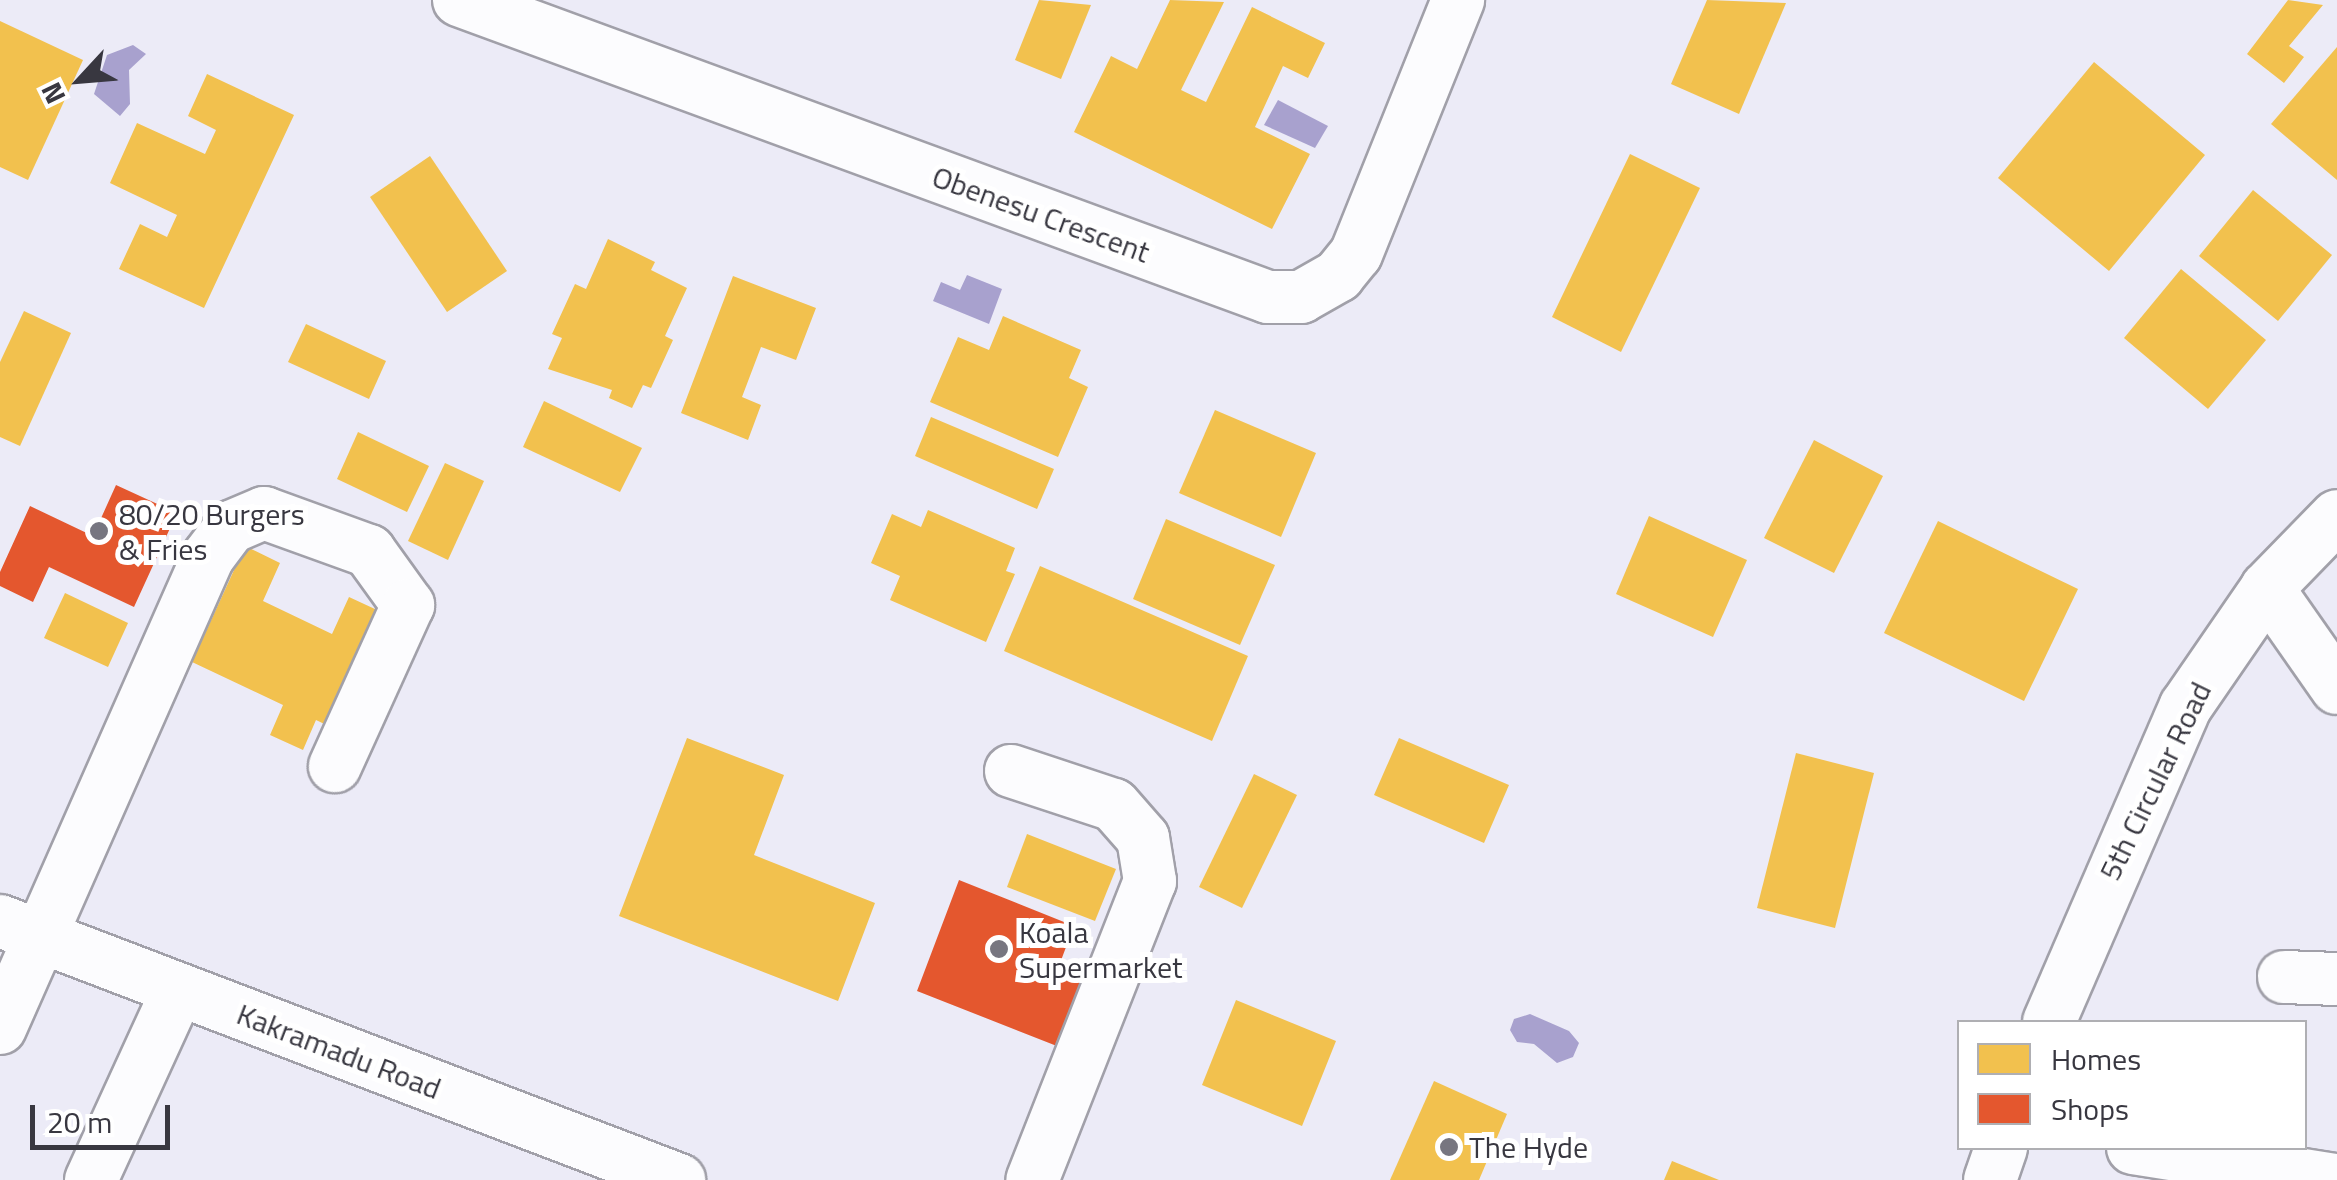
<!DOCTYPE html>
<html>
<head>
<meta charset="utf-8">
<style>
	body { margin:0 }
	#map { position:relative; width:2337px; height:1180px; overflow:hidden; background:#ecebf7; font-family:"Titillium Web",sans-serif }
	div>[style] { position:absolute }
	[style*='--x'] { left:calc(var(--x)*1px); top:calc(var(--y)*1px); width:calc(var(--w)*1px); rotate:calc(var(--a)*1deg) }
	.water>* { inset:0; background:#a8a1ce }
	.homes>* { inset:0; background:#f2c14e }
	.shops>* { inset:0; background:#e4572e }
	.roads { filter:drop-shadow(2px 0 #a1a0a9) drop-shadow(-2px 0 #a1a0a9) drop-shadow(0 2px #a1a0a9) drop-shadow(0 -2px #a1a0a9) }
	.minor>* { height:52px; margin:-26px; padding:0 26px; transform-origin:26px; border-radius:26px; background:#fcfcfe }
	.dots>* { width:28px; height:28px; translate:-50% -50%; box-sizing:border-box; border:5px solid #fff; border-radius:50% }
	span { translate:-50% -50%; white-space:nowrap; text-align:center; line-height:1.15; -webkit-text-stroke:10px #fff; paint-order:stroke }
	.street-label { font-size:30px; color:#383740 }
	.poi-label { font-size:30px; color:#383740 }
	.left { translate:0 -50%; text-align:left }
	.legend { position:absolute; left:1957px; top:1020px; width:350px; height:130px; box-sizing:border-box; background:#fff; border:2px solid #afafb3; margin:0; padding:12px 18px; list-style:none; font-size:30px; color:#383740 }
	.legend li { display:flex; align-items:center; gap:20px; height:50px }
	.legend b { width:50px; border:2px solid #afafb3 }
	.north { position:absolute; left:30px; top:30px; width:100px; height:100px; -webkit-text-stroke:8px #fff; paint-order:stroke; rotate:244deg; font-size:28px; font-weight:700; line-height:40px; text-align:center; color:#383740 }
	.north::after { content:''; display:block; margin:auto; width:35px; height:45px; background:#383740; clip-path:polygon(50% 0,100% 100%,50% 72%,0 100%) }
	.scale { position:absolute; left:30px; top:1105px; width:140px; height:45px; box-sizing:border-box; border:5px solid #383740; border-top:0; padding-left:12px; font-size:30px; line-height:35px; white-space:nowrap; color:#383740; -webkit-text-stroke:8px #fff; paint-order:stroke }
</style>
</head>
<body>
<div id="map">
	<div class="water">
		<i style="clip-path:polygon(133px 45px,146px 54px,129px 70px,130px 104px,120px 116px,94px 94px,107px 55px)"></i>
		<i style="clip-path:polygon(1278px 100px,1328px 126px,1315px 148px,1264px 125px)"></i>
		<i style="clip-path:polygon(967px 275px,1002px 289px,989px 324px,933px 301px,941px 282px,960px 290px)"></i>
		<i style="clip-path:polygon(1530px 1014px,1569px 1031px,1579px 1043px,1573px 1057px,1557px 1063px,1534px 1044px,1517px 1042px,1510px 1030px,1514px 1019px)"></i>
	</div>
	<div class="homes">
		<i style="clip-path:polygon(1039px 0,1091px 5px,1061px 79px,1015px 60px)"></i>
		<i style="clip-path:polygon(1170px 0,1224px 2px,1181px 90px,1206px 102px,1252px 7px,1325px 43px,1308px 78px,1283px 66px,1255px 127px,1310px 154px,1272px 229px,1074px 132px,1111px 56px,1137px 69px)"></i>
		<i style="clip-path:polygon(1707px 0,1786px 3px,1739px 114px,1671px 84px)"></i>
		<i style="clip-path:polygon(2288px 0,2323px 5px,2289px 46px,2304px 57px,2284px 83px,2247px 54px)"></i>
		<i style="clip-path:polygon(0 21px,83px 60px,28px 180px,0 167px)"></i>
		<i style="clip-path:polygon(2337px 47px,2337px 180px,2271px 124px)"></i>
		<i style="clip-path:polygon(2094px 62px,2205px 155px,2109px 271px,1998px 178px)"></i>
		<i style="clip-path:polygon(207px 74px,294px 115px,204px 308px,119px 269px,140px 224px,167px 237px,177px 215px,110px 183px,137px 123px,205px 154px,216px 130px,188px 116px)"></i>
		<i style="clip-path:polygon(1630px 154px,1700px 188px,1621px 352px,1552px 317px)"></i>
		<i style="clip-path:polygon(430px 156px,507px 271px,447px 312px,370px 197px)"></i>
		<i style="clip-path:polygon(2253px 190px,2332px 255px,2278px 321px,2199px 256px)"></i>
		<i style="clip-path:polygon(608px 239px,655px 262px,651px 270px,687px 288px,665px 336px,673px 340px,651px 388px,643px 385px,632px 408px,609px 398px,612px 390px,548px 369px,562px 338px,552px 334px,575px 284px,586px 289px)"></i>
		<i style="clip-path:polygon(2181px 269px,2266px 340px,2208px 409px,2124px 338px)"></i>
		<i style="clip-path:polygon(733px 276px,816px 308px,796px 360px,761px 347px,742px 397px,761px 405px,748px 440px,681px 413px)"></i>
		<i style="clip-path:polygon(24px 311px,71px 333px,20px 446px,0 437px,0 362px)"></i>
		<i style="clip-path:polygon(1003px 316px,1081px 350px,1069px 378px,1088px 387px,1058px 457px,930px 402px,958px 337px,989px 350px)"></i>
		<i style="clip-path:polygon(306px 324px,386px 361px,369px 399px,288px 362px)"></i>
		<i style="clip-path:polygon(544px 401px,642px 448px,620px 492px,523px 447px)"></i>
		<i style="clip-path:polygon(1215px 410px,1316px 453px,1281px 537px,1179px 493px)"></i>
		<i style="clip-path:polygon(931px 417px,1054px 469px,1037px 509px,915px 456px)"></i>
		<i style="clip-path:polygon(358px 432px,429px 466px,407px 512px,337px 479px)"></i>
		<i style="clip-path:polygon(1814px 440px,1883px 476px,1834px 573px,1764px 538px)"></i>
		<i style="clip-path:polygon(445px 463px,484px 481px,448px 560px,408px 541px)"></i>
		<i style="clip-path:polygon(928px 510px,1015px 548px,1006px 571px,1015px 574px,986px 642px,890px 600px,900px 576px,871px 563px,892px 514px,921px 527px)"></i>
		<i style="clip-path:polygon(1649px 516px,1747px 560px,1713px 637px,1616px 594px)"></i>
		<i style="clip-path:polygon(1166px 519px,1275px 565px,1240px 645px,1133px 599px)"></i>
		<i style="clip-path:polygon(1938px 521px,2078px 589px,2024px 701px,1884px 633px)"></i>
		<i style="clip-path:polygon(245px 546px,280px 563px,263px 601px,332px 634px,349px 597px,390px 616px,337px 730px,316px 720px,303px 750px,270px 735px,283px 705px,192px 662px)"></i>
		<i style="clip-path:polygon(1040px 566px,1248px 656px,1212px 741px,1004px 651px)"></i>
		<i style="clip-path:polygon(65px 593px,128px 623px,108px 667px,44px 638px)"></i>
		<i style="clip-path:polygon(687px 738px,784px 775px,754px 855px,875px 903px,838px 1001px,619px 916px)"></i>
		<i style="clip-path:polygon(1399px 738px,1509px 785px,1484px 843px,1374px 795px)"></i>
		<i style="clip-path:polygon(1796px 753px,1874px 773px,1835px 928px,1757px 908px)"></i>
		<i style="clip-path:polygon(1254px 774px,1297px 795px,1242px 908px,1199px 887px)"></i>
		<i style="clip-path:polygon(1027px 834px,1116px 869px,1095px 921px,1007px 887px)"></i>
		<i style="clip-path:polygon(1236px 1000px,1336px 1041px,1302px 1126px,1202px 1085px)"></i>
		<i style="clip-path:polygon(1434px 1081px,1507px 1114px,1479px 1180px,1390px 1180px)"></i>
		<i style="clip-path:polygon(1672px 1161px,1719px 1180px,1664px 1180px)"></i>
	</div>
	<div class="shops">
		<i style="clip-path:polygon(116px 485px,177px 513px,134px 607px,49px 567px,33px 602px,0 586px,0 572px,30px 506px,93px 536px)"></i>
		<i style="clip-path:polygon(959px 880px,1074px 926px,1057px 971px,1091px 985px,1067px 1050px,917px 991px)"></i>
	</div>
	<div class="roads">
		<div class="minor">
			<i style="--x:459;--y:0;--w:862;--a:20.16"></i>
			<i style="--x:1268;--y:297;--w:33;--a:0"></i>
			<i style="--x:1301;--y:297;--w:43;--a:-29.6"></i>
			<i style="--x:1338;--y:276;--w:28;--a:-51"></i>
			<i style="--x:1356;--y:254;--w:274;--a:-68.1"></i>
			<i style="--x:2267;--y:588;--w:122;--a:55"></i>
			<i style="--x:1011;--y:771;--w:108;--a:18.3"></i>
			<i style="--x:1114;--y:805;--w:44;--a:48.7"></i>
			<i style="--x:1143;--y:838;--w:44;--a:80.8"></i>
			<i style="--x:1150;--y:881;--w:321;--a:111.5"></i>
			<i style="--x:0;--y:921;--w:727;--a:20.88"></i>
			<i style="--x:2284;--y:977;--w:53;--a:2.2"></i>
			<i style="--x:2049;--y:1022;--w:344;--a:-66.6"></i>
			<i style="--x:2186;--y:706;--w:143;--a:-55.5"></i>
			<i style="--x:2267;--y:588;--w:100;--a:-45.8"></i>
			<i style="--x:0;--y:1028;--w:515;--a:-66.17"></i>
			<i style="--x:208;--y:557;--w:38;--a:-53"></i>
			<i style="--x:231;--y:527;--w:36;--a:-23"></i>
			<i style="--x:264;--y:513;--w:112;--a:19.9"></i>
			<i style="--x:369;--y:551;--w:67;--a:54.2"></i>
			<i style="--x:408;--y:605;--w:177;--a:114.4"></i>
			<i style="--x:2133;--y:1148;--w:204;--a:9"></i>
			<i style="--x:91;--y:1180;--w:209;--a:-65.4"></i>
			<i style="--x:1990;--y:1180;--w:34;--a:-71"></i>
		</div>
	</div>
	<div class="dots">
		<i style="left:99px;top:531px;background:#777680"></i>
		<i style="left:999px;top:949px;background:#777680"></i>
		<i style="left:1449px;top:1147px;background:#777680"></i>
	</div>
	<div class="street-label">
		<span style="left:1041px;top:214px;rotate:20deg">Obenesu Crescent</span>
		<span style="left:2155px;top:781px;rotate:-64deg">5th Circular Road</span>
		<span style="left:339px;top:1051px;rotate:21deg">Kakramadu Road</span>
	</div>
	<div class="poi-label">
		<span class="left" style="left:119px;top:531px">80/20 Burgers<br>&amp; Fries</span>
		<span class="left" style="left:1019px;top:949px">Koala<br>Supermarket</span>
		<span class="left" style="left:1469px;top:1147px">The Hyde</span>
	</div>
	<ul class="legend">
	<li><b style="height:28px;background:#f2c14e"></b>Homes</li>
	<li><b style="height:28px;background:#e4572e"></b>Shops</li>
	</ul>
	<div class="north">N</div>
	<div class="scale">20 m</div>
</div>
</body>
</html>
